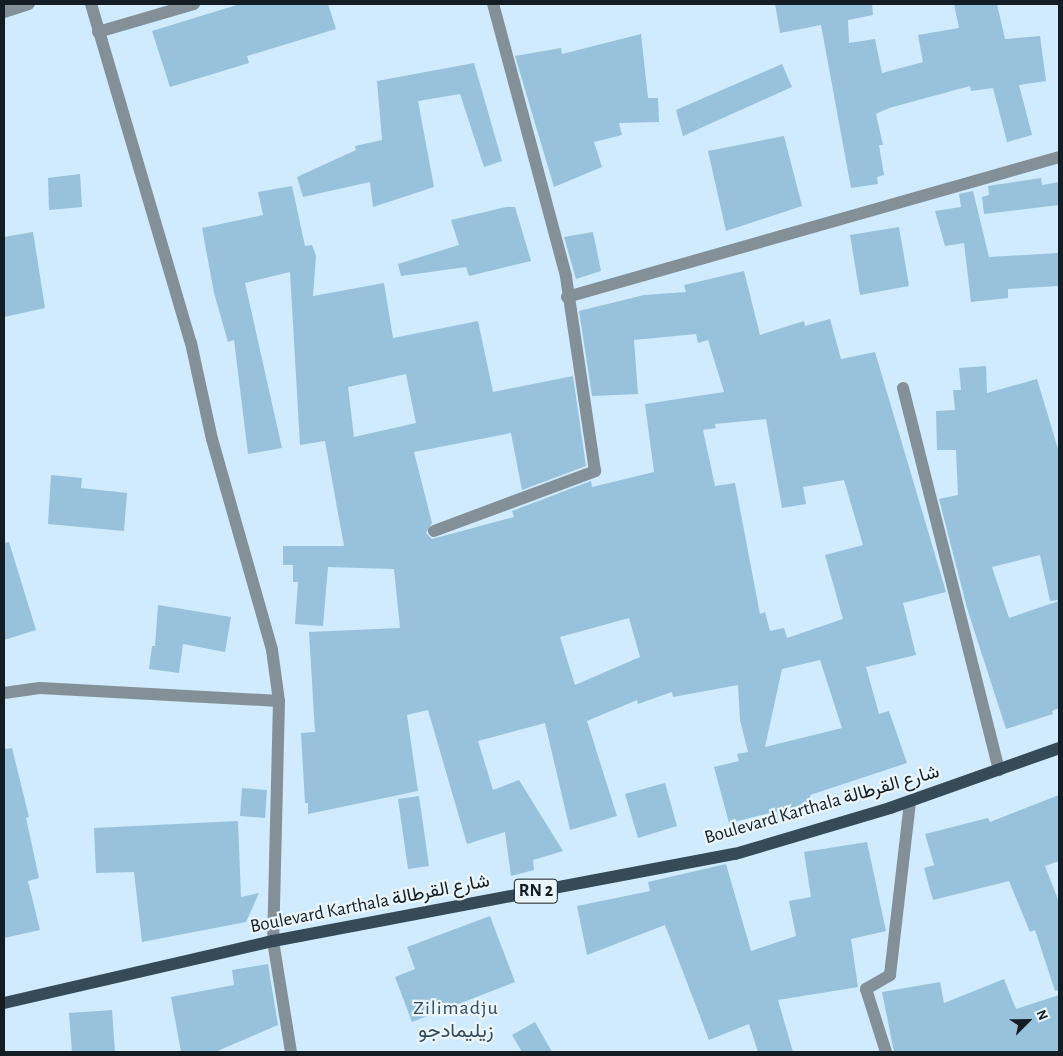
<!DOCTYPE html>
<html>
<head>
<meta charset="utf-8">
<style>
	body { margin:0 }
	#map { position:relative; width:1063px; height:1056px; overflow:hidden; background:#cfebfd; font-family:"Alegreya Sans",Vazirmatn,sans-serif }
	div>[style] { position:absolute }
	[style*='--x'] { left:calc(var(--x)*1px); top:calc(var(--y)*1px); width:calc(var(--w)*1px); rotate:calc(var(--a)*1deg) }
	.building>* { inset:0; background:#98c2dc }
	.minor>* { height:12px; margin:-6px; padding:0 6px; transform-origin:6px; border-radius:6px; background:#849097 }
	.major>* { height:12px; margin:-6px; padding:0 6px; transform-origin:6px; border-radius:6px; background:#364a57 }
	span { translate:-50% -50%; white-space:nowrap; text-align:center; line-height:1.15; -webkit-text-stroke:4.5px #eaf5fc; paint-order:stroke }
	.shield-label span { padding:1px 4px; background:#eaf5fc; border:1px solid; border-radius:4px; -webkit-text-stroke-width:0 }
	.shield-label { font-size:18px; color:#131d23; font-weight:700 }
	.street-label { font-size:19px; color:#131d23 }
	.neighbourhood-label { font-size:20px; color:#334b59; letter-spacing:1px }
	.frame { position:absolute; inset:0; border:5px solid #131d23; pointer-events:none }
	.north { position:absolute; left:1003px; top:996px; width:50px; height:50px; -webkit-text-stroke:4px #eaf5fc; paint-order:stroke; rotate:67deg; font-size:14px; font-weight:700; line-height:20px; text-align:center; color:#131d23 }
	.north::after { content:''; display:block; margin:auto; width:18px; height:22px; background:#131d23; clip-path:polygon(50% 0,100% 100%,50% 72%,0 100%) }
</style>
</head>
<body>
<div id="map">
	<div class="building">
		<i style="clip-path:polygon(240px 4px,328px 4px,336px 29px,247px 56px,249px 63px,170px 87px,152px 31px)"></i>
		<i style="clip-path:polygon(775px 4px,872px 4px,873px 15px,848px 20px,849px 43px,875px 39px,882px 73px,923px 62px,918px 35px,959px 28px,954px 4px,997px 4px,1005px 39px,1040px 36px,1046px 81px,1019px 85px,1032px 135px,1007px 142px,993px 88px,971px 91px,970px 86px,889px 108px,876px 114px,883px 145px,879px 145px,884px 175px,877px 177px,878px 184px,851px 188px,821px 25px,780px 33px)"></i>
		<i style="clip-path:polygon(641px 34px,648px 98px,658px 98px,659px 122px,619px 123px,622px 135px,594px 142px,602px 167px,554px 187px,515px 56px,561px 48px,562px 54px)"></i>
		<i style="clip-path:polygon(474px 63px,502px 161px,484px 167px,460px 94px,418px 101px,434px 187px,373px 207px,370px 182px,303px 197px,297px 177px,356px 150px,355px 146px,382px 140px,377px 81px)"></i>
		<i style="clip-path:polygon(782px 64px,792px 87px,683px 136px,676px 110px)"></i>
		<i style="clip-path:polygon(784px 136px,802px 206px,726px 231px,708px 151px)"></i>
		<i style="clip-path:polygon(80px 174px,82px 207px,49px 210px,48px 178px)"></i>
		<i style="clip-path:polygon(1041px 178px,1042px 185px,1059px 182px,1059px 205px,984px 214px,982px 197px,989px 195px,988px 186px)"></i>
		<i style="clip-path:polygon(evenodd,292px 186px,305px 246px,312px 245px,316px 256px,313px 296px,384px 283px,393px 338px,478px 321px,493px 392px,573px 376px,586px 466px,522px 490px,511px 433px,414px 452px,432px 523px,426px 533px,432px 539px,514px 517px,512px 511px,591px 481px,592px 487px,654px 472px,645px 404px,724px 392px,708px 340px,698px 343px,696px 334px,634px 340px,638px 394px,592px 396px,579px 311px,644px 295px,686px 292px,684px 285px,744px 271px,760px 335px,804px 321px,805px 326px,830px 319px,841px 359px,875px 352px,946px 592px,903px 603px,916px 655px,866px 667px,879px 714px,889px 711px,907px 763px,810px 795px,812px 803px,729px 823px,714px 767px,739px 761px,737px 754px,748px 752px,740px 720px,738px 685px,673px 697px,672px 692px,638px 704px,637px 700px,587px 721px,617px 816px,570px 830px,545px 723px,478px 741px,493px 790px,519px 780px,563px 851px,533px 860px,534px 870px,511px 876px,505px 832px,467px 844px,428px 710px,407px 715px,418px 791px,308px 814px,308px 803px,305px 803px,301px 733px,315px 732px,309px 632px,400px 628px,394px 569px,328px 567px,323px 626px,295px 624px,298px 582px,293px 582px,293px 565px,283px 565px,283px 546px,344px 546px,325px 441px,300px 445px,290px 272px,245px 283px,282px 448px,248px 454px,234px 340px,228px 342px,214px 293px,202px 228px,263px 215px,258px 192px,292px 186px,406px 374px,416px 423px,354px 437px,348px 387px,406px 374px,292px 186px,766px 419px,782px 508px,806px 504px,803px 487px,844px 480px,863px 545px,825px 555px,843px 619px,787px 638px,784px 628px,770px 631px,765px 612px,760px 614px,735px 483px,715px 486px,703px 430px,716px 428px,715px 424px,766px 419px,292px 186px,629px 618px,640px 657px,575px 685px,560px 637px,629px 618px,292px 186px,820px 660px,842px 728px,765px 747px,782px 669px,820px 660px)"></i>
		<i style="clip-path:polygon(973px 191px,989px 257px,1059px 253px,1058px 286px,1008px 289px,1008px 298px,971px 302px,964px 243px,945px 246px,935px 211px,961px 207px,959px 194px)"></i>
		<i style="clip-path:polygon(506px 207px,515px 207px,531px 261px,469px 276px,466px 267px,401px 276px,398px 264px,459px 245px,451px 220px)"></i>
		<i style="clip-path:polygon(899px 227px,909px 286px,860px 295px,850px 235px)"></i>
		<i style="clip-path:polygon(33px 232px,45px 308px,4px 317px,4px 237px)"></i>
		<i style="clip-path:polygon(593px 232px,601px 271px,576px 279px,564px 237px)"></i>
		<i style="clip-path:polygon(986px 366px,987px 393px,1037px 379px,1058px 449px,1059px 600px,1050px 601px,1040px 555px,992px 567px,1009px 618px,1059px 601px,1059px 708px,1052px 711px,1053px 714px,1006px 729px,967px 608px,939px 499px,958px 495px,956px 450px,937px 450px,936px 411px,955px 410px,953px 390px,961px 390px,959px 368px)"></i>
		<i style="clip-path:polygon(51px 475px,82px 478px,81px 488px,127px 493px,124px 531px,48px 524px)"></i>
		<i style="clip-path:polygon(9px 542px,36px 630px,4px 640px,4px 543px)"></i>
		<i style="clip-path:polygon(158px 605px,231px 617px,225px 652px,183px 644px,179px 673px,149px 669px,152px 646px,155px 646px)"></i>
		<i style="clip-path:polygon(12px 748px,29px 817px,26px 818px,39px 878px,28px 881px,40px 930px,4px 938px,4px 749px)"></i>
		<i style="clip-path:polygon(665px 783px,677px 826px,638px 838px,625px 794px)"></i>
		<i style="clip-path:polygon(242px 788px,267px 790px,265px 818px,240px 816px)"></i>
		<i style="clip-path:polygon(1059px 795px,1059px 861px,1045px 866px,1059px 902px,1059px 990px,1055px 991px,1035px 930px,1030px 932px,1009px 881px,933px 900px,924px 868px,934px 865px,925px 834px,988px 818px,990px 822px)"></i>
		<i style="clip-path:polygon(419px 796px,429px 866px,408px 869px,398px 799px)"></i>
		<i style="clip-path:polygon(238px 821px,241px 897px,259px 893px,246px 922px,142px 942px,134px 872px,96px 873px,94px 828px)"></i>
		<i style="clip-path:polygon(867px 842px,886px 931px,851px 939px,858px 987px,778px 1000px,793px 1052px,758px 1052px,749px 1024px,709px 1040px,665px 925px,587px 955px,577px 906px,650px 891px,648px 882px,726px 864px,751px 951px,796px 936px,789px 901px,811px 897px,804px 852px)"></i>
		<i style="clip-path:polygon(490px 916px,515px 982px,412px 1022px,395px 977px,415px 969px,407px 947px)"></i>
		<i style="clip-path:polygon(268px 964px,278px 1025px,215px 1052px,181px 1052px,171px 997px,234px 985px,232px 970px)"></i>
		<i style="clip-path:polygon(1004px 979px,1016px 1009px,1059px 995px,1059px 1052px,894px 1052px,882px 992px,940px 982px,944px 1003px)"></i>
		<i style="clip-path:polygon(112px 1010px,115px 1052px,72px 1052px,69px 1013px)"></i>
		<i style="clip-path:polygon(535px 1022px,552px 1052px,522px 1052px,512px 1035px)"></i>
	</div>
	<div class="minor">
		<i style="--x:91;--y:4;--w:353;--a:73.6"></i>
		<i style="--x:191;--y:343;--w:98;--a:77.7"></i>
		<i style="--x:212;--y:439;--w:219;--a:74.1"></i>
		<i style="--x:272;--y:650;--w:51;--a:82.2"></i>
		<i style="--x:279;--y:701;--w:240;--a:91.4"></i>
		<i style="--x:273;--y:941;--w:112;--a:80.8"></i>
		<i style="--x:4;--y:12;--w:26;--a:-18"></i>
		<i style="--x:98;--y:32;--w:100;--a:-16.3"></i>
		<i style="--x:567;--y:297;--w:512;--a:-15.88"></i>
		<i style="--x:903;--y:388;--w:394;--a:75.9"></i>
		<i style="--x:434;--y:531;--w:172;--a:-20.4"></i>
		<i style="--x:595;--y:471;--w:197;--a:-98.5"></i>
		<i style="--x:566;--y:276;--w:282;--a:-105"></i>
		<i style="--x:4;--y:693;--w:36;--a:-8"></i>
		<i style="--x:40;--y:688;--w:239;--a:3.1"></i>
		<i style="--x:886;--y:1052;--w:66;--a:-107.6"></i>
		<i style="--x:866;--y:989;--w:28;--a:-30"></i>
		<i style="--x:890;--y:975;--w:175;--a:-83.4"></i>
	</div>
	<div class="major">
		<i style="--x:4;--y:1003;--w:276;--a:-13"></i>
		<i style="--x:273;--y:941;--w:470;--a:-10.7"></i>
		<i style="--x:735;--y:854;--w:162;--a:-16.5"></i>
		<i style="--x:890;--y:808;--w:179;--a:-19.5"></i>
	</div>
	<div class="shield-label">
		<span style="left:536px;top:891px">RN 2</span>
	</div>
	<div class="street-label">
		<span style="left:822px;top:805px;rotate:-16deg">Boulevard Karthala شارع القرطالة</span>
		<span style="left:370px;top:904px;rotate:-11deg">Boulevard Karthala شارع القرطالة</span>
	</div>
	<div class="neighbourhood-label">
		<span style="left:456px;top:1020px">Zilimadju<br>زيليمادجو</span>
	</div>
	<div class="frame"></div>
	<div class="north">N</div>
</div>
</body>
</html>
